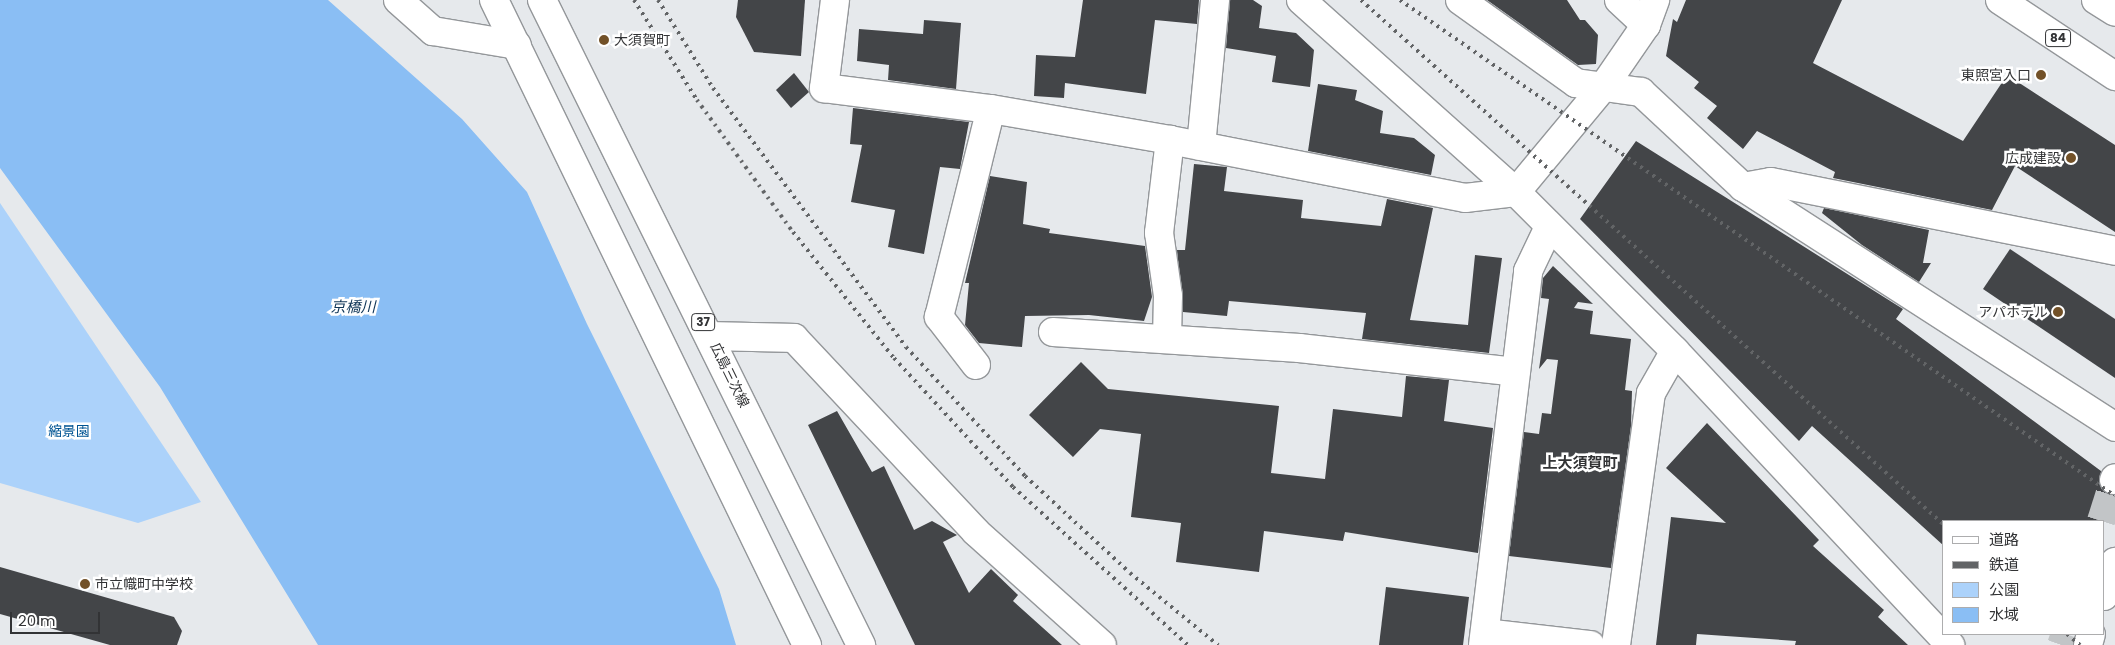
<!DOCTYPE html>
<html>
<head>
<meta charset="utf-8">
<style>
	body { margin:0 }
	#map { position:relative; width:2115px; height:645px; overflow:hidden; background:#e6e9ec; font-family:Poppins,"Noto Sans JP",sans-serif }
	div>[style] { position:absolute }
	[style*='--x'] { left:calc(var(--x)*1px); top:calc(var(--y)*1px); width:calc(var(--w)*1px); rotate:calc(var(--a)*1deg) }
	.green>* { inset:0; background:#acd2fa }
	.water>* { inset:0; background:#8abef4 }
	.building>* { inset:0; background:#434548 }
	.minor-tunnel>* { height:28px; margin-top:-14px; transform-origin:0; background:repeating-linear-gradient(90deg,#c2c5c7 0 28px,transparent 0 42px) }
	.roads { filter:drop-shadow(1px 0 #94979a) drop-shadow(-1px 0 #94979a) drop-shadow(0 1px #94979a) drop-shadow(0 -1px #94979a) }
	.minor>* { height:28px; margin:-14px; padding:0 14px; transform-origin:14px; border-radius:14px; background:#fff }
	.tertiary>* { height:28px; margin:-14px; padding:0 14px; transform-origin:14px; border-radius:14px; background:#fff }
	.primary>* { height:28px; margin:-14px; padding:0 14px; transform-origin:14px; border-radius:14px; background:#fff }
	.rail>* { height:4px; margin-top:-2px; transform-origin:0; background:repeating-linear-gradient(90deg,#626466 0 2.5px,transparent 0 7.5px) }
	.dots>* { width:14px; height:14px; translate:-50% -50%; box-sizing:border-box; border:2px solid #fff; border-radius:50% }
	span { translate:-50% -50%; white-space:nowrap; text-align:center; line-height:1.15; -webkit-text-stroke:5px #fff; paint-order:stroke }
	.shield-label span { padding:1px 4px; background:#fff; border:1px solid; border-radius:4px; -webkit-text-stroke-width:0 }
	.shield-label { font-size:12px; color:#323335; font-weight:700 }
	.poi-label { font-size:14px; color:#323335 }
	.left { translate:0 -50%; text-align:left }
	.right { translate:-100% -50%; text-align:right }
	.street-label { font-size:14px; color:#323335 }
	.park-label { font-size:14px; color:#005493 }
	.water-label { font-size:15px; color:#0e3456; font-style:italic }
	.neighbourhood-label { font-size:15px; color:#323335; font-weight:700 }
	.legend { position:absolute; left:1942px; top:520px; width:162px; height:115px; box-sizing:border-box; background:#fff; border:1px solid #adadae; margin:0; padding:6px 9px; list-style:none; font-size:15px; color:#323335 }
	.legend li { display:flex; align-items:center; gap:10px; height:25px }
	.legend b { width:25px; border:1px solid #adadae }
	.scale { position:absolute; left:10px; top:612px; width:90px; height:22px; box-sizing:border-box; border:2px solid #323335; border-top:0; padding-left:6px; font-size:15px; line-height:18px; white-space:nowrap; color:#323335; -webkit-text-stroke:4px #fff; paint-order:stroke }
</style>
</head>
<body>
<div id="map">
	<div class="green">
		<i style="clip-path:polygon(0 203px,201px 502px,138px 523px,0 483px)"></i>
	</div>
	<div class="water">
		<i style="clip-path:polygon(0 0,328px 0,462px 119px,527px 192px,587px 324px,719px 589px,736px 645px,318px 645px,160px 387px,0 168px)"></i>
	</div>
	<div class="building">
		<i style="clip-path:polygon(738px 0,805px 0,801px 56px,754px 52px,736px 17px)"></i>
		<i style="clip-path:polygon(1083px 0,1199px 0,1197px 24px,1155px 20px,1146px 94px,1065px 83px,1064px 98px,1034px 96px,1036px 55px,1075px 57px)"></i>
		<i style="clip-path:polygon(1230px 0,1253px 0,1262px 6px,1259px 28px,1296px 33px,1314px 50px,1310px 87px,1272px 82px,1276px 56px,1226px 48px)"></i>
		<i style="clip-path:polygon(1487px 0,1567px 0,1580px 20px,1585px 20px,1598px 35px,1596px 64px,1578px 65px)"></i>
		<i style="clip-path:polygon(1686px 0,1842px 0,1813px 63px,1963px 141px,2007px 75px,2115px 145px,2115px 232px,2015px 166px,1992px 210px,1833px 178px,1835px 172px,1757px 131px,1743px 149px,1707px 118px,1717px 106px,1694px 88px,1699px 82px,1666px 56px,1673px 19px,1677px 22px)"></i>
		<i style="clip-path:polygon(924px 20px,961px 23px,956px 89px,888px 80px,889px 65px,857px 61px,859px 29px,923px 34px)"></i>
		<i style="clip-path:polygon(794px 73px,809px 92px,791px 108px,776px 90px)"></i>
		<i style="clip-path:polygon(1318px 84px,1357px 90px,1355px 100px,1383px 111px,1380px 133px,1414px 138px,1435px 155px,1431px 175px,1308px 151px)"></i>
		<i style="clip-path:polygon(853px 108px,969px 122px,960px 169px,940px 167px,924px 254px,888px 247px,895px 210px,851px 202px,862px 145px,850px 144px)"></i>
		<i style="clip-path:polygon(1636px 141px,1903px 309px,1896px 319px,2101px 471px,2101px 488px,2115px 496px,2115px 521px,1944px 521px,1944px 546px,1812px 426px,1799px 441px,1580px 219px)"></i>
		<i style="clip-path:polygon(1194px 164px,1227px 167px,1224px 191px,1303px 200px,1301px 218px,1381px 226px,1387px 199px,1433px 208px,1410px 320px,1468px 325px,1475px 255px,1502px 258px,1489px 353px,1362px 339px,1366px 313px,1229px 301px,1227px 316px,1183px 312px,1177px 250px,1185px 250px)"></i>
		<i style="clip-path:polygon(990px 176px,1027px 182px,1023px 224px,1050px 229px,1049px 233px,1145px 246px,1152px 297px,1144px 321px,1089px 315px,1025px 316px,1022px 347px,979px 343px,965px 325px,969px 283px,965px 283px)"></i>
		<i style="clip-path:polygon(1824px 208px,1929px 230px,1923px 263px,1931px 263px,1919px 282px,1862px 245px,1822px 213px)"></i>
		<i style="clip-path:polygon(2010px 249px,2115px 319px,2115px 378px,1983px 289px)"></i>
		<i style="clip-path:polygon(1553px 266px,1593px 304px,1578px 302px,1574px 308px,1593px 311px,1590px 334px,1631px 339px,1625px 390px,1632px 391px,1631px 426px,1611px 568px,1509px 556px,1524px 432px,1539px 434px,1542px 413px,1551px 414px,1558px 360px,1547px 359px,1539px 369px,1549px 299px,1541px 298px,1543px 278px)"></i>
		<i style="clip-path:polygon(1081px 362px,1108px 389px,1279px 406px,1271px 473px,1325px 479px,1333px 409px,1402px 417px,1406px 376px,1449px 380px,1444px 421px,1493px 428px,1478px 553px,1345px 532px,1343px 541px,1264px 531px,1259px 572px,1176px 562px,1181px 523px,1131px 517px,1141px 434px,1100px 429px,1073px 457px,1029px 415px)"></i>
		<i style="clip-path:polygon(837px 411px,872px 472px,884px 466px,914px 530px,932px 521px,957px 535px,943px 542px,969px 593px,991px 569px,1018px 595px,1013px 601px,1062px 645px,915px 645px,808px 425px)"></i>
		<i style="clip-path:polygon(1707px 423px,1819px 540px,1813px 546px,1884px 610px,1878px 617px,1908px 645px,1795px 645px,1796px 641px,1697px 634px,1696px 645px,1656px 645px,1671px 517px,1726px 523px,1666px 468px)"></i>
		<i style="clip-path:polygon(0 567px,174px 617px,182px 631px,177px 645px,110px 645px,0 614px)"></i>
		<i style="clip-path:polygon(1386px 587px,1469px 597px,1463px 645px,1379px 645px)"></i>
	</div>
	<div class="minor-tunnel">
		<i style="--x:2101;--y:521;--w:43;--a:-72.4"></i>
		<i style="--x:2061;--y:645;--w:12;--a:-70"></i>
	</div>
	<div class="roads">
		<div class="minor">
			<i style="--x:398;--y:0;--w:47;--a:41.5"></i>
			<i style="--x:433;--y:31;--w:85;--a:9.5"></i>
			<i style="--x:835;--y:0;--w:89;--a:97.1"></i>
			<i style="--x:824;--y:88;--w:168;--a:7.2"></i>
			<i style="--x:991;--y:109;--w:182;--a:9.8"></i>
			<i style="--x:1170;--y:140;--w:301;--a:11.1"></i>
			<i style="--x:1465;--y:198;--w:51;--a:-6.7"></i>
			<i style="--x:1516;--y:192;--w:138;--a:-50.3"></i>
			<i style="--x:1604;--y:86;--w:74;--a:-55.5"></i>
			<i style="--x:1646;--y:25;--w:27;--a:-70"></i>
			<i style="--x:1301;--y:0;--w:288;--a:41.8"></i>
			<i style="--x:1516;--y:192;--w:225;--a:45"></i>
			<i style="--x:1675;--y:351;--w:403;--a:46.9"></i>
			<i style="--x:1460;--y:0;--w:143;--a:35.6"></i>
			<i style="--x:1576;--y:83;--w:66;--a:7.9"></i>
			<i style="--x:1641;--y:92;--w:139;--a:43"></i>
			<i style="--x:1743;--y:187;--w:443;--a:32.8"></i>
			<i style="--x:1619;--y:0;--w:37;--a:43"></i>
			<i style="--x:1201;--y:146;--w:147;--a:-84.5"></i>
			<i style="--x:1743;--y:187;--w:28;--a:-10"></i>
			<i style="--x:1771;--y:182;--w:351;--a:11.3"></i>
			<i style="--x:1053;--y:332;--w:247;--a:3.7"></i>
			<i style="--x:1299;--y:348;--w:218;--a:6.3"></i>
			<i style="--x:711;--y:336;--w:83;--a:1.4"></i>
			<i style="--x:794;--y:338;--w:266;--a:46.8"></i>
			<i style="--x:976;--y:532;--w:169;--a:41.9"></i>
			<i style="--x:1167;--y:339;--w:43;--a:-88.7"></i>
			<i style="--x:1168;--y:296;--w:64;--a:-98.1"></i>
			<i style="--x:1159;--y:233;--w:94;--a:-83.3"></i>
			<i style="--x:976;--y:365;--w:61;--a:-127.6"></i>
			<i style="--x:939;--y:317;--w:214;--a:-76"></i>
			<i style="--x:2114;--y:480;--w:2;--a:-63"></i>
			<i style="--x:1485;--y:633;--w:106;--a:6.5"></i>
			<i style="--x:1483;--y:645;--w:377;--a:-83.1"></i>
			<i style="--x:1528;--y:271;--w:47;--a:-64.5"></i>
			<i style="--x:1616;--y:645;--w:254;--a:-82.1"></i>
			<i style="--x:1651;--y:393;--w:48;--a:-60.3"></i>
		</div>
		<div class="tertiary">
			<i style="--x:2104;--y:596;--w:36;--a:-72"></i>
			<i style="--x:2088;--y:645;--w:11;--a:-75"></i>
		</div>
		<div class="primary">
			<i style="--x:494;--y:0;--w:717;--a:64.11"></i>
			<i style="--x:542;--y:0;--w:720;--a:63.68"></i>
			<i style="--x:2000;--y:0;--w:138;--a:33.5"></i>
			<i style="--x:2096;--y:0;--w:22;--a:32"></i>
		</div>
	</div>
	<div class="rail">
		<i style="--x:634;--y:0;--w:118;--a:57.8"></i>
		<i style="--x:697;--y:100;--w:163;--a:54"></i>
		<i style="--x:793;--y:232;--w:161;--a:51.3"></i>
		<i style="--x:894;--y:358;--w:176;--a:47.3"></i>
		<i style="--x:1013;--y:487;--w:236;--a:42.1"></i>
		<i style="--x:658;--y:0;--w:104;--a:58"></i>
		<i style="--x:713;--y:88;--w:323;--a:53.3"></i>
		<i style="--x:906;--y:347;--w:176;--a:47.3"></i>
		<i style="--x:1025;--y:476;--w:143;--a:42.7"></i>
		<i style="--x:1130;--y:573;--w:114;--a:39.3"></i>
		<i style="--x:1361;--y:0;--w:785;--a:42"></i>
		<i style="--x:1400;--y:0;--w:870;--a:34.75"></i>
		<i style="--x:2067;--y:634;--w:17;--a:40"></i>
	</div>
	<div class="dots">
		<i style="left:604px;top:40px;background:#725128"></i>
		<i style="left:2041px;top:75px;background:#725128"></i>
		<i style="left:2071px;top:158px;background:#725128"></i>
		<i style="left:2058px;top:312px;background:#725128"></i>
		<i style="left:85px;top:584px;background:#725128"></i>
	</div>
	<div class="shield-label">
		<span style="left:2058px;top:38px">84</span>
		<span style="left:703px;top:322px">37</span>
	</div>
	<div class="poi-label">
		<span class="left" style="left:614px;top:40px">大須賀町</span>
		<span class="right" style="left:2031px;top:75px">東照宮入口</span>
		<span class="right" style="left:2061px;top:158px">広成建設</span>
		<span class="right" style="left:2048px;top:312px">アパホテル</span>
		<span class="left" style="left:95px;top:584px">市立幟町中学校</span>
	</div>
	<div class="street-label">
		<span style="left:730px;top:375px;rotate:64deg">広島三次線</span>
	</div>
	<div class="park-label">
		<span style="left:69px;top:431px">縮景園</span>
	</div>
	<div class="water-label">
		<span style="left:353px;top:307px">京橋川</span>
	</div>
	<div class="neighbourhood-label">
		<span style="left:1580px;top:463px">上大須賀町</span>
	</div>
	<ul class="legend">
	<li><b style="height:6px;background:#fff"></b>道路</li>
	<li><b style="height:6px;background:#626466"></b>鉄道</li>
	<li><b style="height:14px;background:#acd2fa"></b>公園</li>
	<li><b style="height:14px;background:#8abef4"></b>水域</li>
	</ul>
	<div class="scale">20 m</div>
</div>
</body>
</html>
